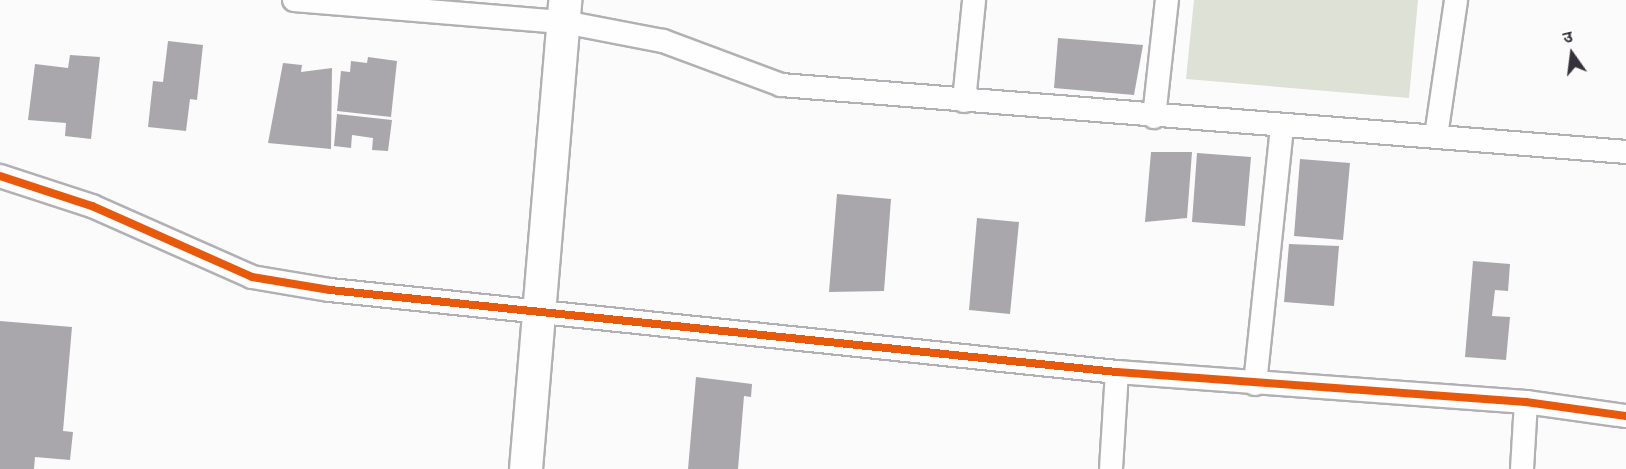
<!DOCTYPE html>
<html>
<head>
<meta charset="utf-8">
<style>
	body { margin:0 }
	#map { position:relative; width:1626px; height:469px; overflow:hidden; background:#fbfbfb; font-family:Mulish,"Noto Sans Devanagari",sans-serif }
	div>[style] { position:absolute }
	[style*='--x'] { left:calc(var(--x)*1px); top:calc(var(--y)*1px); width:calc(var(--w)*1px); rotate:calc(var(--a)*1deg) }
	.green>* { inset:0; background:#dde1d6 }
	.building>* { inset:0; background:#aaa7ac }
	.roads { filter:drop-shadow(2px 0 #b2b0b4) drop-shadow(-2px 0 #b2b0b4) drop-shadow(0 2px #b2b0b4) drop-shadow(0 -2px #b2b0b4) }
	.street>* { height:22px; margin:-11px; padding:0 11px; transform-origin:11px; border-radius:11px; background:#fefefe }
	.secondary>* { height:32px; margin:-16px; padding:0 16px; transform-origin:16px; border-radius:16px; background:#fefefe }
	.cycleway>* { height:8px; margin:-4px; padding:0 4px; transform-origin:4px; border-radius:4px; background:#e8590c }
	span { translate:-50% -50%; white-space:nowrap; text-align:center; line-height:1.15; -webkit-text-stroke:6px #fff; paint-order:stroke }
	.north { position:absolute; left:1542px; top:24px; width:60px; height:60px; -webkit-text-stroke:4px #fff; paint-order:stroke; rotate:346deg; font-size:16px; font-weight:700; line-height:24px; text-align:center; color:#36323b }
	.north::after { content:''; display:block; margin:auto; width:21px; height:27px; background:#36323b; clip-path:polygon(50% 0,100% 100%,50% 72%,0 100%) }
</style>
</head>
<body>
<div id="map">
	<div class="green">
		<i style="clip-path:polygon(1194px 0,1418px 0,1409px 98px,1186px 79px)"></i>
	</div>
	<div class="building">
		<i style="clip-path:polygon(1058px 38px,1143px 45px,1134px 95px,1054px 88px)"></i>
		<i style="clip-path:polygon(168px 41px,203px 45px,197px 100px,190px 99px,186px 131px,148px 127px,153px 81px,163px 82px)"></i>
		<i style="clip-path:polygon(70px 55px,100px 57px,91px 139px,65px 136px,66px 123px,28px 120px,35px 64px,68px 68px)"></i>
		<i style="clip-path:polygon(368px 57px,397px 61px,391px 117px,337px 111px,341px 71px,350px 72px,351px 61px,367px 63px)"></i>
		<i style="clip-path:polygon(283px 63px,302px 65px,301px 72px,332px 68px,331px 149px,268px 143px)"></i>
		<i style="clip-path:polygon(337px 114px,392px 120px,388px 151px,372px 150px,373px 138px,352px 135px,351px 148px,334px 146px)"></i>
		<i style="clip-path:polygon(1151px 152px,1192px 152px,1187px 218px,1145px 222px)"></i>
		<i style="clip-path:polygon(1197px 153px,1251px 157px,1245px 226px,1192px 222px)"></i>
		<i style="clip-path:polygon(1300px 159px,1350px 163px,1343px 240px,1294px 236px)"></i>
		<i style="clip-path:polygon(837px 194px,891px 199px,884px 291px,829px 292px)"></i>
		<i style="clip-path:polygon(977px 218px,1019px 222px,1010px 314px,969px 310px)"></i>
		<i style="clip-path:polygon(1289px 244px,1339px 246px,1334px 306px,1284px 302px)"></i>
		<i style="clip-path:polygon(1473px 261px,1510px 264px,1508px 291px,1495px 290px,1492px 316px,1510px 317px,1506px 360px,1465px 357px)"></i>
		<i style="clip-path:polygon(0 321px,72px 327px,63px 431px,73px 432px,70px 460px,35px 457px,34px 469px,0 469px)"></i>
		<i style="clip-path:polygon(696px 377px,752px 384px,751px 397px,744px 396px,738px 469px,688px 469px)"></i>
	</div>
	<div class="roads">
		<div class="street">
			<i style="--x:294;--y:0;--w:271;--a:4.7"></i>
			<i style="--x:564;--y:22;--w:101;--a:10.9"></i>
			<i style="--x:663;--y:41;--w:126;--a:20.4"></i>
			<i style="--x:781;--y:85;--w:848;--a:4.53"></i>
			<i style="--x:964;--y:101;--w:101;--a:-84.3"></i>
			<i style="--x:1154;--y:117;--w:118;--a:-83.7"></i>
			<i style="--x:1436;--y:136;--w:137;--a:-81.6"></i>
			<i style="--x:0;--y:176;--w:97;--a:18.1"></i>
			<i style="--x:92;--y:206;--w:175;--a:23.9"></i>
			<i style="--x:252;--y:277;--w:79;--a:9.5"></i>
			<i style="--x:330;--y:290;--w:791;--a:5.95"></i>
			<i style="--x:1117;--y:372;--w:410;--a:4.2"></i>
			<i style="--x:1526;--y:402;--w:101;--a:8"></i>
			<i style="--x:1255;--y:384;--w:260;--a:-84"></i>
			<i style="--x:1111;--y:469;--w:97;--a:-86.5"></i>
			<i style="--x:1522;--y:469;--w:67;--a:-86.6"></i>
		</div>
		<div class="secondary">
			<i style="--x:526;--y:469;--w:471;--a:-85.2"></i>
		</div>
	</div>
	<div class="cycleway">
		<i style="--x:0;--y:176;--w:97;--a:18.1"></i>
		<i style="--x:92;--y:206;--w:175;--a:23.9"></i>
		<i style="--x:252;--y:277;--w:79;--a:9.5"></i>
		<i style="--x:330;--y:290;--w:791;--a:5.95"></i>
		<i style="--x:1117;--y:372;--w:410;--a:4.2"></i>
		<i style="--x:1526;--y:402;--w:101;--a:8"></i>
	</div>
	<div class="north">उ</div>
</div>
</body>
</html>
